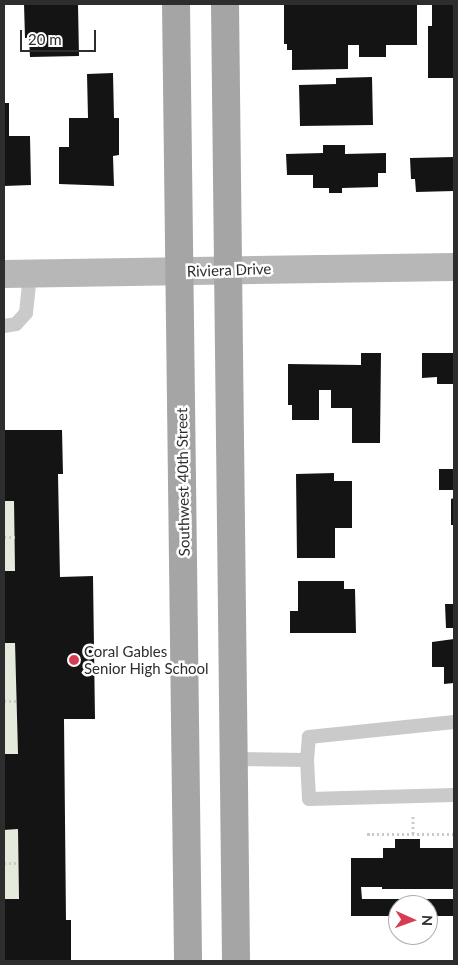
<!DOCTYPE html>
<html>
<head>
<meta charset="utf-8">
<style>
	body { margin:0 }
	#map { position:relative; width:458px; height:965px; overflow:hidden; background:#fff; font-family:Lato,sans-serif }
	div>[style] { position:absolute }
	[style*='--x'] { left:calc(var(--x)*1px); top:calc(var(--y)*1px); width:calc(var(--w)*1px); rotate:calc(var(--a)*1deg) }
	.green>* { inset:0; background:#e4eadc }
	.building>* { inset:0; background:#141414 }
	.path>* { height:3px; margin-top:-1.5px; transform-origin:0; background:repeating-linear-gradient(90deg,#cacaca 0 2.5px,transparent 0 5px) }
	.lane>* { height:14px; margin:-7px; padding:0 7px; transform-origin:7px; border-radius:7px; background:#cacaca }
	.secondary>* { height:28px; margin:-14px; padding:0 14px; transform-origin:14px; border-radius:14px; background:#b7b7b7 }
	.primary>* { height:28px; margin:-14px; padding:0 14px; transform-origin:14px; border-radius:14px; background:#a5a5a5 }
	.dots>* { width:14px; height:14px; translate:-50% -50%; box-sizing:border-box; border:2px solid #fff; border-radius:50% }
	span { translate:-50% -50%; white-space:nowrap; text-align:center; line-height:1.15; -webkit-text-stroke:5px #fff; paint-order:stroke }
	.street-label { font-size:15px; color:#2d2d2d }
	.poi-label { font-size:15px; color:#2d2d2d }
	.left { translate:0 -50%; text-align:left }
	.frame { position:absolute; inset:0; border:5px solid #2d2d2d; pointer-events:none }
	.north { position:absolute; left:388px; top:895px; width:50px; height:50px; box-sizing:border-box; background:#fff; border:1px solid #ababab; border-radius:50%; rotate:92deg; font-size:14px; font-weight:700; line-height:20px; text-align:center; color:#2d2d2d }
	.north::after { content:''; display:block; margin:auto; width:18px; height:22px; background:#d73d52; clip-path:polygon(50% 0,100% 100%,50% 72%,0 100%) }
	.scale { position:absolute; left:20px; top:30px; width:76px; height:22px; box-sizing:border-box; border:2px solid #2d2d2d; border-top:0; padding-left:6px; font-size:15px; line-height:18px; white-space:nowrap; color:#2d2d2d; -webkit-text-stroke:4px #fff; paint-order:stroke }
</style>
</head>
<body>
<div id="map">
	<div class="green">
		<i style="clip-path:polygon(4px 501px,14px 501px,15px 571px,4px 571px)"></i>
		<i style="clip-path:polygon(4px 643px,15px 643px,18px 754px,4px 754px)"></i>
		<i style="clip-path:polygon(18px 829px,19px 899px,4px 899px,4px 830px)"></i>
	</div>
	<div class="building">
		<i style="clip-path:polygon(24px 4px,78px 4px,79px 56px,30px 57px,29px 38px,25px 38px)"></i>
		<i style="clip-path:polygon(300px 4px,417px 4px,417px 45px,386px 45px,386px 57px,359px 57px,359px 45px,348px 45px,348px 69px,292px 70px,292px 50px,287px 50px,287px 44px,284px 44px,284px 5px)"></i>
		<i style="clip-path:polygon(432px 4px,454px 4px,454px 78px,428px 78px,428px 26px,432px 26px)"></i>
		<i style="clip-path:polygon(113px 73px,114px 118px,119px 118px,119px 155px,113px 156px,114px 186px,59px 184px,59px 147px,69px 147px,69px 118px,88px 118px,87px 74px)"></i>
		<i style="clip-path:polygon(372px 77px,373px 125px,300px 126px,299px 85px,336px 84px,336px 78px)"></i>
		<i style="clip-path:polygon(4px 103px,9px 103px,9px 136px,30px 136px,31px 185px,4px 186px)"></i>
		<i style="clip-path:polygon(323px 145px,345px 145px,345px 154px,386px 153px,386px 173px,378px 173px,378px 187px,342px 188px,342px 193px,329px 193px,329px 188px,313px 188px,313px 175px,287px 175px,286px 154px,323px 153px)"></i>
		<i style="clip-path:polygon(454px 157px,454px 191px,416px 192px,415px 179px,411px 179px,410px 158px)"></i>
		<i style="clip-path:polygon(361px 353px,381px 353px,380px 443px,352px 443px,352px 408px,331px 408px,331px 390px,319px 390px,319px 420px,292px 420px,292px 405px,288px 405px,288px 364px,361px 365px)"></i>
		<i style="clip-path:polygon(422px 353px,454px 353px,454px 384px,437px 384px,437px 377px,422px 378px)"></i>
		<i style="clip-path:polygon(4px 430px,62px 430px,63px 474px,58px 474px,60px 577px,93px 576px,95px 719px,64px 719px,66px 920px,71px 920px,71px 961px,4px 961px,4px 899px,19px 899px,18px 829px,4px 830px,4px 754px,18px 754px,15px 643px,4px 643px,4px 571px,15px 571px,14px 501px,4px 501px)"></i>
		<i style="clip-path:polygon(439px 469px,454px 469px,454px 490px,439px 490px)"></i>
		<i style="clip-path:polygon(334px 473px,334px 481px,352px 481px,352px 528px,335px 528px,335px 558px,297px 558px,296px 474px)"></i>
		<i style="clip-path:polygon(454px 498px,454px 525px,451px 525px,451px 499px)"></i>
		<i style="clip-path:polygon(298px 581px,344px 581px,344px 589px,355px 589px,356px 633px,290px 633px,290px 611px,298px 611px)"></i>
		<i style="clip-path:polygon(445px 604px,454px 604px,454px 628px,446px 628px)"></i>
		<i style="clip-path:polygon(454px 639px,454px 683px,444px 684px,444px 667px,432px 667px,432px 642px)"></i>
		<i style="clip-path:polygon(395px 839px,420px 839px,420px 848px,454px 848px,454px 889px,382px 889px,382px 887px,361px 887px,362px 899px,454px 899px,454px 916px,428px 916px,428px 905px,398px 905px,398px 916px,351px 916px,351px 858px,383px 858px,383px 848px,395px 848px)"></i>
	</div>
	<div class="path">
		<i style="--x:4;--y:537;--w:11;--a:0"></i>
		<i style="--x:4;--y:701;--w:13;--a:0"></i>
		<i style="--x:413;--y:816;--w:18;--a:90"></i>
		<i style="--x:367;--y:834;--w:87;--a:0"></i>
		<i style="--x:4;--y:863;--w:14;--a:0"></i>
	</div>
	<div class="lane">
		<i style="--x:4;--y:326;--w:12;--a:-9"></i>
		<i style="--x:16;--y:324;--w:15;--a:-48"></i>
		<i style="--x:26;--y:313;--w:39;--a:-84"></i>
		<i style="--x:454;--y:722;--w:146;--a:174.1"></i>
		<i style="--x:309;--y:737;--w:23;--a:95"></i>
		<i style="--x:307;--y:760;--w:39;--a:87"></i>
		<i style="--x:309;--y:799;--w:145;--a:-1.6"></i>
		<i style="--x:233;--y:759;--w:74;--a:0.8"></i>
	</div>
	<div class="secondary">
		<i style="--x:4;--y:274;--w:450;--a:-0.9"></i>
	</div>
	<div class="primary">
		<i style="--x:176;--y:4;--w:957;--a:89.28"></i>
		<i style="--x:225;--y:4;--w:957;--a:89.34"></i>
	</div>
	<div class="dots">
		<i style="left:74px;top:660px;background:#d73d52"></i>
	</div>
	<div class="street-label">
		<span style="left:229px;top:270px;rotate:-2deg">Riviera Drive</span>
		<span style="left:183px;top:482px;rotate:-91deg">Southwest 40th Street</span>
	</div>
	<div class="poi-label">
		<span class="left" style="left:84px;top:660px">Coral Gables<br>Senior High School</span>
	</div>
	<div class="frame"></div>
	<div class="north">N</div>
	<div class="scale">20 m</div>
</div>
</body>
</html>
